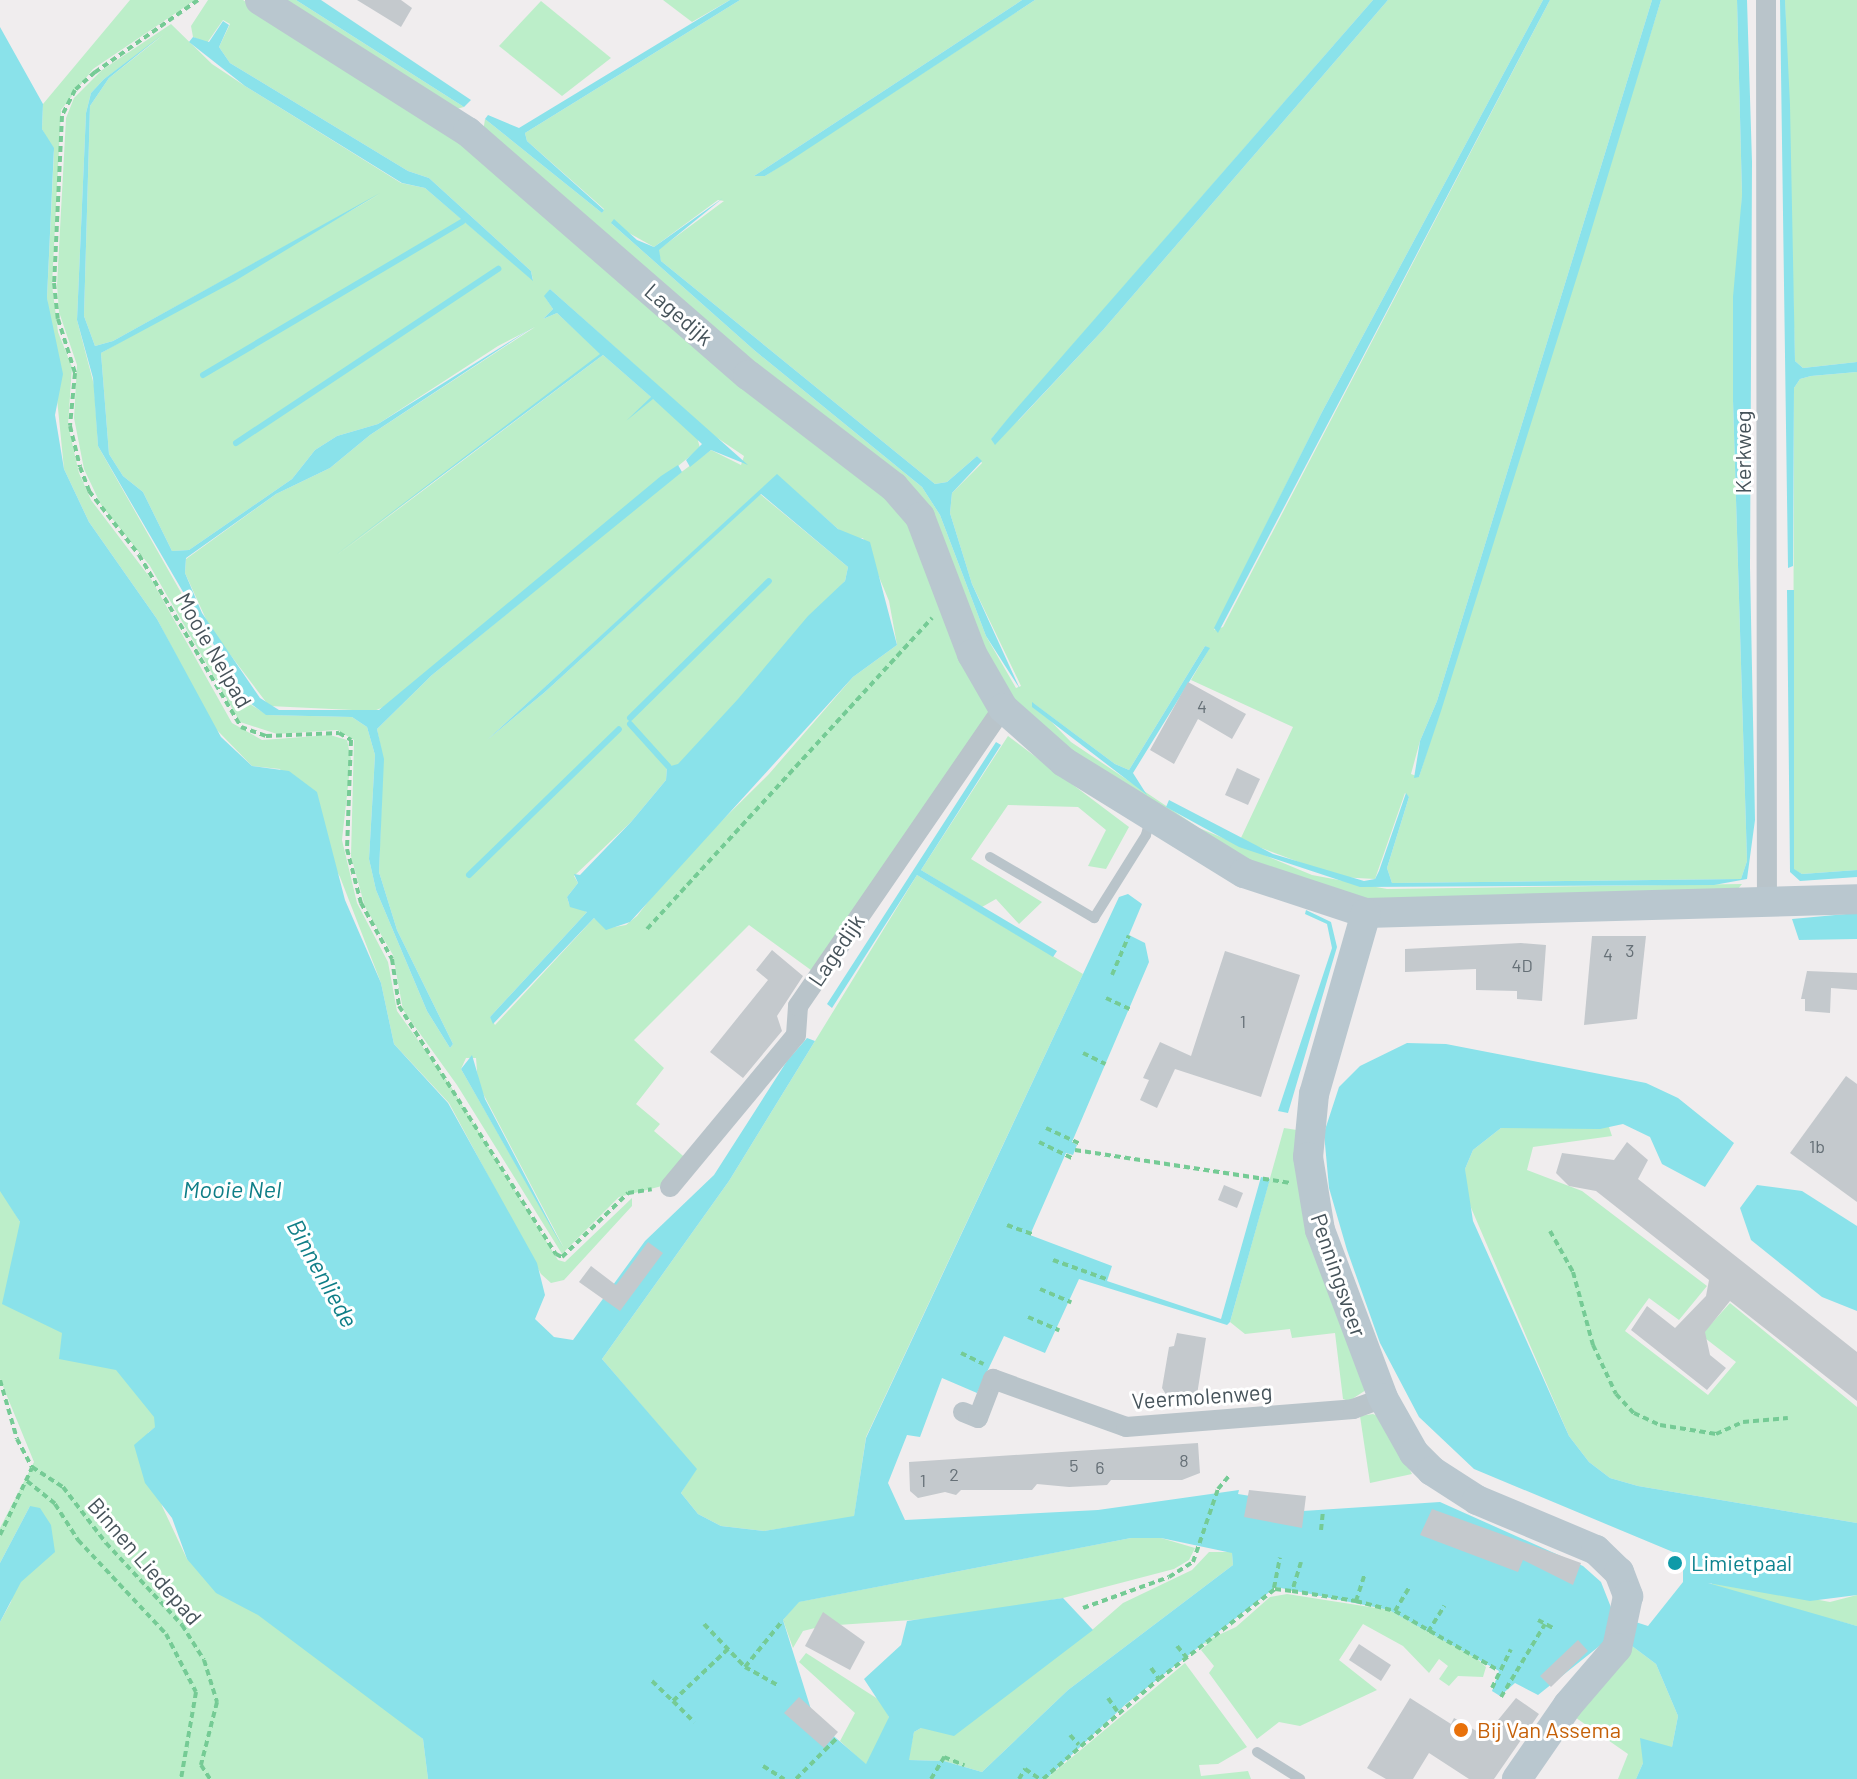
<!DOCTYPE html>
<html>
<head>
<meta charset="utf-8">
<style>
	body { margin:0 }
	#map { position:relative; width:1857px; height:1779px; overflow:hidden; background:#f0edee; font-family:Barlow,sans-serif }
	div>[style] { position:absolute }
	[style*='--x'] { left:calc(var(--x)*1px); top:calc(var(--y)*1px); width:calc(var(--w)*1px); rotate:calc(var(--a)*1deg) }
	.green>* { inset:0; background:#bceec9 }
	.water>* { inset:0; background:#8ae2ea }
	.stream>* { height:6px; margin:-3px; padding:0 3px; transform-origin:3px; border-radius:3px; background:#8ae2ea }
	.building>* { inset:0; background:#c4c9cd }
	.path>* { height:4px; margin-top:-2px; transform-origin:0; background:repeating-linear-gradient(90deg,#75cb95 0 6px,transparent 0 10px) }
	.lane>* { height:10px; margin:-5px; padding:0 5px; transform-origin:5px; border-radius:5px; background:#b9c4ca }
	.street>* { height:20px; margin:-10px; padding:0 10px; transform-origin:10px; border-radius:10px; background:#b9c4ca }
	.secondary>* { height:30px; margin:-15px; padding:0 15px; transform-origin:15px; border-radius:15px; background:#b9c7cf }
	.dots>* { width:22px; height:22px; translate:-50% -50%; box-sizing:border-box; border:4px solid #fff; border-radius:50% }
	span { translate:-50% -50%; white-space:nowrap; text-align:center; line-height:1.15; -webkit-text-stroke:6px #fff; paint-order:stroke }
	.number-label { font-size:18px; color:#667077 }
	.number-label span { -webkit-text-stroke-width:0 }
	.street-label { font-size:22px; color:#46535a }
	.culture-label { font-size:22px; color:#0d838f }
	.left { translate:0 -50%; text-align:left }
	.food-label { font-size:22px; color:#c56008 }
	.water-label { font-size:24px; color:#0f7e87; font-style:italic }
</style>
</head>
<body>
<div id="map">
	<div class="green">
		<i style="clip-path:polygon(130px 0,195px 0,93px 69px,61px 110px,52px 285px,58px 332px,72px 367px,68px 425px,79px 473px,91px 500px,151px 579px,232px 723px,262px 740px,330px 735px,347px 740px,351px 759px,342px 840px,357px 903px,388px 962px,397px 1011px,450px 1085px,558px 1260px,565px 1262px,632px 1198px,632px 1206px,564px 1280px,551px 1283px,541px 1274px,449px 1103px,394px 1044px,381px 983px,340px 877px,280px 769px,252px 766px,213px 726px,157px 619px,89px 522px,64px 469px,47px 298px,54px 152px,42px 129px,43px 104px)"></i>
		<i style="clip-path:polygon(evenodd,208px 0,243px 0,440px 125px,882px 491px,910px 525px,992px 709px,815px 973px,749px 925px,634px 1040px,664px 1068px,636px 1104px,660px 1124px,654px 1131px,689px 1161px,662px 1186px,619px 1197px,562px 1254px,457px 1085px,403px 1010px,393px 955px,365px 907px,351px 856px,354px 740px,337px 730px,277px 734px,240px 722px,150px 566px,101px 505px,84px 469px,74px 418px,77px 365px,59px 312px,57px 285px,66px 118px,74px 98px,102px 70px,171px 24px,212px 64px,245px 86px,401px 183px,425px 188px,533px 280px,531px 271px,429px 178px,408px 171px,230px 63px,219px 47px,230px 24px,223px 20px,207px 43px,193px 37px,191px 26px,208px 0,163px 35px,109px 78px,90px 106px,84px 316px,95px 346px,113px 341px,380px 194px,101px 353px,109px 454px,123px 476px,143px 492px,172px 551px,189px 550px,292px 479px,315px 450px,337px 436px,378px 424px,498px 346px,535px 327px,370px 435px,330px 468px,276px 494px,186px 559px,185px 573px,210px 628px,269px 706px,374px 711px,386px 706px,700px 448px,697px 437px,603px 355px,336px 556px,601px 354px,557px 313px,543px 319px,553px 309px,545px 297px,550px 289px,713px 435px,744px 456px,741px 465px,711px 450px,668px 482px,432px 675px,377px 729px,383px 759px,379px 872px,397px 930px,453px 1044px,450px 1048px,427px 1011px,376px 890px,369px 859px,375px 755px,367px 727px,352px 717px,267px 715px,250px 704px,221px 663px,98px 446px,94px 385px,77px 320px,86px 113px,91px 93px,104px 79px,163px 35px,208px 0,777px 475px,838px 529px,855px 540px,863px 538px,889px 601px,897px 645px,853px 677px,769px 774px,677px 865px,637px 916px,626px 925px,609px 928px,594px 918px,495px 1025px,490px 1017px,587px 912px,569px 904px,567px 897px,578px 883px,574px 876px,631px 822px,666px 780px,667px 767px,678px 765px,739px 699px,845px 581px,848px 567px,760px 494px,545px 692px,487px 740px,777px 475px,208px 0,466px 1058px,476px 1058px,478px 1084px,564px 1248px,461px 1069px,466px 1058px)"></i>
		<i style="clip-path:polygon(277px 0,296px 0,464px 107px,452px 110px)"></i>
		<i style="clip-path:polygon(663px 0,730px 0,692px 22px)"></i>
		<i style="clip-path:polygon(evenodd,740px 0,1022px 0,754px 176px,765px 176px,1035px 0,1373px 0,991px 439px,1019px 420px,1103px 330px,1388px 0,1543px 0,1322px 412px,1214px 630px,1223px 627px,1550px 0,1652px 0,1437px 701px,1420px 741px,1411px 774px,1419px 777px,1661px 0,1737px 0,1742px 195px,1733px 401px,1747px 861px,1741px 879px,1392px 883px,1387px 868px,1409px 797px,1405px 793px,1375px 879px,1339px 877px,1240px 840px,1293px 727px,1191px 680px,1209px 649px,1205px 646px,1129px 770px,1115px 764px,1033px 703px,1071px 742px,1199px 828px,1312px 875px,1387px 889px,1742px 884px,1732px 896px,1358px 900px,1246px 862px,1039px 731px,991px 673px,934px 530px,483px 132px,485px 119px,602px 213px,604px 209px,527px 141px,525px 133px,740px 0,718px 200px,724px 201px,658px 250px,661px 261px,935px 484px,947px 482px,977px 456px,982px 463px,952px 493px,950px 513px,972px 584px,1021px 686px,1016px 688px,986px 636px,940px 515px,922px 487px,754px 350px,611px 223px,654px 247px,718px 200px)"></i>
		<i style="clip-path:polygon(1785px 0,1857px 0,1857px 362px,1803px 368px,1795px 361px)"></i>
		<i style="clip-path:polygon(541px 1px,611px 58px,562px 96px,499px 46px)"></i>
		<i style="clip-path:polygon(1857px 372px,1857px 870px,1802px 874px,1794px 870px,1793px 839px,1794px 388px,1800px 379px,1811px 376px)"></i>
		<i style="clip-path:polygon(1008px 736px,1129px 827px,1106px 869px,1088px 866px,1106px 830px,1078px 807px,1008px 805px,971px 859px,1042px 902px,1019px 924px,996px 899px,982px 907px,921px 870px)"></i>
		<i style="clip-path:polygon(917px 875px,1083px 974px,866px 1437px,854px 1517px,764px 1531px,721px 1526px,698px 1514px,681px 1493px,696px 1469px,602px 1359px,729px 1181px)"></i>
		<i style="clip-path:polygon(1524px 1126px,1609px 1127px,1612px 1136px,1533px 1147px,1527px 1170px,1582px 1191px,1707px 1286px,1679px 1320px,1649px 1298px,1625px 1331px,1708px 1395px,1736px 1362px,1701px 1335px,1730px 1303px,1857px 1407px,1857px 1523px,1638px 1486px,1610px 1478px,1589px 1462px,1569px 1436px,1466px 1196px,1465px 1169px,1473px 1150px,1501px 1128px)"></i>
		<i style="clip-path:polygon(1284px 1128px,1297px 1130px,1366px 1390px,1349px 1401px,1343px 1399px,1335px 1333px,1292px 1338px,1290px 1329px,1245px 1334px,1230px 1322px)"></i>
		<i style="clip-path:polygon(0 1188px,20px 1222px,45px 1305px,118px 1361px,160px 1423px,148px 1433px,162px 1506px,187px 1559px,239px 1591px,423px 1739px,428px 1779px,0 1779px,0 1622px,11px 1602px,30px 1506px,0 1563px,0 1528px,34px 1462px,0 1379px)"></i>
		<i style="clip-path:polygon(1373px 1414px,1382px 1418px,1412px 1474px,1370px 1483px,1360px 1416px)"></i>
		<i style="clip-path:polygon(1131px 1538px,1161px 1538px,1195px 1548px,1189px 1560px,1174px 1569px,1063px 1598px,956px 1617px,823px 1626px,803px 1631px,793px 1648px,783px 1620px,798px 1602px)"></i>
		<i style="clip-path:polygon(1209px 1552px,1232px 1552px,1233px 1565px,1068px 1690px,982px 1772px,944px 1761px,908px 1760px,914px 1732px,1092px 1630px,1123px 1603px,1192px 1570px)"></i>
		<i style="clip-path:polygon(1713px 1580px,1830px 1602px,1857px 1595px,1857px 1626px,1711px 1587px)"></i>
		<i style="clip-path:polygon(1287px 1594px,1389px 1610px,1474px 1656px,1486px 1667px,1483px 1677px,1458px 1676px,1449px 1686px,1439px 1679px,1448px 1666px,1439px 1659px,1429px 1673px,1403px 1646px,1363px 1624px,1339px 1660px,1377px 1690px,1300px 1726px,1279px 1722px,1257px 1739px,1209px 1673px,1214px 1666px,1201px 1650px,1208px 1644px,1201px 1643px,1236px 1627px,1270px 1597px)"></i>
		<i style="clip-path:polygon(1632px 1646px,1656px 1664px,1678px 1716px,1672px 1747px,1643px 1763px,1636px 1779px,1618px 1779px,1628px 1754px,1569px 1713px)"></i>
		<i style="clip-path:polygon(806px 1653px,881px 1701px,889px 1717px,887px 1729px,866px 1765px,840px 1741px,855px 1713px,799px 1662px)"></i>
		<i style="clip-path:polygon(1185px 1663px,1247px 1747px,1218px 1764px,1199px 1765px,1201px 1776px,1248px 1771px,1251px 1779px,1046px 1779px)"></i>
	</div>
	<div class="water">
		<i style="clip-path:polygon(296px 0,321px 0,471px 100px,464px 107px)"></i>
		<i style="clip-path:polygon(730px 0,740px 0,525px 133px,527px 141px,604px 210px,602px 213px,485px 119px,488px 115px,519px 128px)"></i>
		<i style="clip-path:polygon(1022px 0,1035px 0,788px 162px,765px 176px,754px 176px)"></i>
		<i style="clip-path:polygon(1373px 0,1388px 0,1103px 330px,995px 445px,991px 439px,1010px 416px)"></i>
		<i style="clip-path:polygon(1543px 0,1550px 0,1218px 633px,1214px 628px,1322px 412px)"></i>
		<i style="clip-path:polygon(1652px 0,1661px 0,1585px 251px,1441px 711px,1419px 777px,1414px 778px,1420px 741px,1437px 701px)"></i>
		<i style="clip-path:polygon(1737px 0,1747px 0,1752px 162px,1750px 567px,1755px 820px,1747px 879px,1714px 885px,1360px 887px,1239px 847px,1166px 807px,1169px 800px,1273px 854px,1364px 881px,1375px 879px,1379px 871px,1406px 793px,1409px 797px,1387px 868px,1392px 883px,1741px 879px,1747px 861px,1733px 401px,1733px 297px,1742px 195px)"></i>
		<i style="clip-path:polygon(1780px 0,1785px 0,1790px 105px,1795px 361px,1803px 368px,1857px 362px,1857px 372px,1811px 376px,1800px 379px,1794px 388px,1793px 566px,1788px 568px)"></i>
		<i style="clip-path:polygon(223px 21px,229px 25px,219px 47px,230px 63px,408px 171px,429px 178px,531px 271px,533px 281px,425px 188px,402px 183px,245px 86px,189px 42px,193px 37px,209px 42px)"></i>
		<i style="clip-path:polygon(evenodd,0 27px,43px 104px,42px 129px,54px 148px,47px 298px,63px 374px,55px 415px,64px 469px,89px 522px,157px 619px,221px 737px,252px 766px,289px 771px,317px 792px,345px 900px,381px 983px,394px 1044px,448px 1103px,537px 1263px,545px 1295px,535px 1319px,554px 1337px,573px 1340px,645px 1241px,714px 1175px,787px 1061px,807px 1038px,815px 1041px,729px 1181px,602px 1359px,697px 1469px,681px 1493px,698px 1514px,721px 1526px,764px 1531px,854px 1516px,866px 1438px,1119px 897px,1128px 894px,1142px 904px,1129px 935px,1145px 943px,1149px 962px,1072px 1142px,1077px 1145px,1073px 1155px,1066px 1153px,1030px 1235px,1112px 1266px,1107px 1281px,1221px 1319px,1261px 1177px,1270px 1179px,1230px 1322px,1227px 1325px,1079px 1279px,1045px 1353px,1004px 1336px,977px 1393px,942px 1378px,920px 1437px,907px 1435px,888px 1483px,905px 1520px,1098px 1510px,1239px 1490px,1238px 1494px,1301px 1504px,1303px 1511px,1440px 1502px,1583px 1566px,1601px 1582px,1614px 1615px,1648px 1626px,1683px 1582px,1683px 1566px,1673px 1552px,1474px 1469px,1419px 1417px,1380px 1343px,1347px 1250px,1329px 1188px,1324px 1133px,1339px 1087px,1360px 1066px,1407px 1043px,1446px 1044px,1646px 1083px,1678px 1098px,1734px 1143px,1705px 1187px,1662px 1164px,1650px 1137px,1623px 1124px,1600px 1129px,1501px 1128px,1473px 1150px,1465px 1169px,1473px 1221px,1569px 1436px,1589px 1462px,1610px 1478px,1638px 1486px,1857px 1523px,1857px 1595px,1810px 1601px,1708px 1583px,1857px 1626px,1857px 1779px,1636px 1779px,1643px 1763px,1640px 1738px,1672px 1747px,1678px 1716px,1656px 1664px,1632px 1646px,1607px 1640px,1538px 1695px,1515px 1683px,1500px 1696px,1492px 1691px,1499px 1671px,1389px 1610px,1276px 1587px,1126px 1704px,1046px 1779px,428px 1779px,423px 1739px,258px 1615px,216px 1593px,187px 1559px,172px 1518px,145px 1483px,134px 1445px,155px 1427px,154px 1417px,116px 1370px,59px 1359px,62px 1333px,2px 1304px,20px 1222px,0 1191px,0 27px,1131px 1538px,1161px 1538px,1232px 1553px,1233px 1565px,1068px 1690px,982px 1772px,944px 1761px,909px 1760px,914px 1732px,921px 1728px,954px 1736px,1093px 1630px,1063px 1598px,907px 1621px,901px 1645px,864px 1679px,889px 1717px,866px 1764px,814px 1719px,783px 1620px,799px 1602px,1131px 1538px)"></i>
		<i style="clip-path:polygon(162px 35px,109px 78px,90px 106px,84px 316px,95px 346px,113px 341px,380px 193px,235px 281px,101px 353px,109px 454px,123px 476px,143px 492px,172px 551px,189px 550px,292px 479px,315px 450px,337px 436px,378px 424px,535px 326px,370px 435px,330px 468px,276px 494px,186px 558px,185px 573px,202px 613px,260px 698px,279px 710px,379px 710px,661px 476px,678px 465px,682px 472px,432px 675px,377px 729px,384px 759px,379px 872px,397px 930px,453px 1044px,450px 1048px,427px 1011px,376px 890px,369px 859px,375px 755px,367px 727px,352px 717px,266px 715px,246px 700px,98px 446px,93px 378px,77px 320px,86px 113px,91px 93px,104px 79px)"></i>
		<i style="clip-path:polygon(723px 198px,659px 250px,661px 261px,935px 484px,947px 482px,977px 456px,982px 461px,952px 493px,950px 513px,972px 584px,1020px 689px,986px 636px,940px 515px,922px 487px,754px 350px,611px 223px,614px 219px,637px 240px,654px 247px)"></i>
		<i style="clip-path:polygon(550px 289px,748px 465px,711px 450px,690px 467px,686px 460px,702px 444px,653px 399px,626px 421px,651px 397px,603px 355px,334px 556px,600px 354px,557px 313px,543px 319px,553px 309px,544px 296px)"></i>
		<i style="clip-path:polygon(777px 474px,838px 529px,870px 542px,897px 645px,853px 677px,630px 922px,606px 930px,594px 918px,493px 1024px,490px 1017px,587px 912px,570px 907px,567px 897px,578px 883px,574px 874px,580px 875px,631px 822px,666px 780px,667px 767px,678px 764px,738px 699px,808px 616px,845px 581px,848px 567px,761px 494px,545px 692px,487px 740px)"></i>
		<i style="clip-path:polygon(1787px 590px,1794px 590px,1794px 869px,1802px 874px,1857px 870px,1857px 877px,1800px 881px,1790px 872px)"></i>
		<i style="clip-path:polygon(1205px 646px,1210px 648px,1133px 773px,1147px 795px,1032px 707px,1032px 702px,1115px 764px,1129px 770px)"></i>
		<i style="clip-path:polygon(996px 742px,1001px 745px,921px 870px,1057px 951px,1053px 957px,917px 875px,832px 1008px,827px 1004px)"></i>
		<i style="clip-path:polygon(1306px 910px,1331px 922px,1337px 947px,1288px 1113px,1278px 1111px,1332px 948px,1327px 924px,1305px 914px)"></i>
		<i style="clip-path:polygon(1857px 913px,1857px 939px,1799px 940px,1792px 919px)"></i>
		<i style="clip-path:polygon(472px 1055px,485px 1099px,563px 1248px,461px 1069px)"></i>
		<i style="clip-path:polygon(1757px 1185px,1802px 1191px,1857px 1226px,1857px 1311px,1822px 1297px,1751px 1240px,1740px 1208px)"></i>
		<i style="clip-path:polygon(30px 1506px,40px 1508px,51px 1525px,55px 1552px,21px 1582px,0 1622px,0 1563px)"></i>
	</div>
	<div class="stream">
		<i style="--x:203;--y:375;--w:301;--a:-30.6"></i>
		<i style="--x:236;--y:443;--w:315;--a:-33.6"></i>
		<i style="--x:630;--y:718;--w:195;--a:-44.6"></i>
		<i style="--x:630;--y:724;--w:57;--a:47.9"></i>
		<i style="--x:469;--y:875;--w:209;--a:-44.2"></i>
	</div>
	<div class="building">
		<i style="clip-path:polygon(357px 0,401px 0,412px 8px,401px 27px)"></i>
		<i style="clip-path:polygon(1188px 682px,1246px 714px,1232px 739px,1198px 719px,1174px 764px,1150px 750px)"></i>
		<i style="clip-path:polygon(1237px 768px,1260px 779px,1248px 805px,1225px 795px)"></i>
		<i style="clip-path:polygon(1592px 936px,1646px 936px,1637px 1019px,1584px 1025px)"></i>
		<i style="clip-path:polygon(1521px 943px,1546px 945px,1542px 1001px,1517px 999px,1517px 991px,1476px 990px,1476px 969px,1405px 972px,1405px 949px)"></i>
		<i style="clip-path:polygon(772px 950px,803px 976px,777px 1016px,782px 1031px,743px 1078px,710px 1052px,768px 980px,756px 970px)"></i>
		<i style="clip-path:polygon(1225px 951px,1300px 975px,1261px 1097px,1175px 1069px,1157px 1108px,1140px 1100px,1149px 1080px,1143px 1078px,1160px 1042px,1191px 1056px)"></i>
		<i style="clip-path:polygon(1807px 971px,1857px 973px,1857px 990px,1831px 988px,1830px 1013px,1805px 1011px,1805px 999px,1801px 999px)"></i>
		<i style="clip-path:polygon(1846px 1076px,1857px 1084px,1857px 1202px,1790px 1153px)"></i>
		<i style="clip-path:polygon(1627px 1142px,1648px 1160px,1638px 1179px,1857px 1352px,1857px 1401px,1730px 1301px,1705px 1332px,1710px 1355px,1726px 1368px,1707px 1390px,1631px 1330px,1647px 1306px,1675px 1328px,1706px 1296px,1709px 1280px,1596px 1191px,1569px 1186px,1556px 1173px,1562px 1153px,1614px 1160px)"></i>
		<i style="clip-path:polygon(1224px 1185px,1243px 1193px,1237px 1208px,1218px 1200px)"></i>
		<i style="clip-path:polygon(648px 1242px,663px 1253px,620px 1311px,579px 1282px,591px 1266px,616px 1285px)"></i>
		<i style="clip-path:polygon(1177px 1333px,1206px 1338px,1196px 1401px,1167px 1396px,1162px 1388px,1169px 1347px,1174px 1346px)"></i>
		<i style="clip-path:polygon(1198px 1443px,1200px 1473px,1182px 1480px,1111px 1480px,1107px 1485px,1069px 1487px,1037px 1484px,1032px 1490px,961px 1490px,956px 1495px,945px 1492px,918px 1498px,910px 1491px,909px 1462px)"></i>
		<i style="clip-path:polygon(1249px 1490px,1306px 1496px,1302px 1528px,1244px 1517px)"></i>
		<i style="clip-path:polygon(1432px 1509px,1581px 1563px,1573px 1585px,1523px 1560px,1518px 1572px,1420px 1535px)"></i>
		<i style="clip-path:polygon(823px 1612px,865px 1642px,850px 1670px,805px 1646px)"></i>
		<i style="clip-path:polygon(1578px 1640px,1588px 1651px,1551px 1687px,1540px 1676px)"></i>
		<i style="clip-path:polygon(1359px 1644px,1391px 1665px,1381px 1681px,1349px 1660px)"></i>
		<i style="clip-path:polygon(799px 1697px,838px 1732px,824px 1748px,784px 1713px)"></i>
		<i style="clip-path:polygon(1410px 1698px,1451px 1724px,1454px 1718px,1485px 1736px,1516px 1698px,1539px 1714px,1494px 1779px,1469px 1779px,1429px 1753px,1413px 1779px,1386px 1779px,1367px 1768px)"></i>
	</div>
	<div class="path">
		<i style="--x:198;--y:0;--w:126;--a:145"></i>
		<i style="--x:95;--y:72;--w:27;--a:138"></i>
		<i style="--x:75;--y:90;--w:29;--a:117"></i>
		<i style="--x:62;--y:116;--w:167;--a:92.7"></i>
		<i style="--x:54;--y:283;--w:36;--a:84"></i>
		<i style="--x:58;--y:319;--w:57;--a:72.5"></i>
		<i style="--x:75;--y:373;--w:53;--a:95.4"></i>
		<i style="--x:70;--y:426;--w:42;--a:76.3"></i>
		<i style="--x:80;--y:467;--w:26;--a:69"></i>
		<i style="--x:89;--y:491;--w:81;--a:52"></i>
		<i style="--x:139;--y:555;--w:200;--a:59.3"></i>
		<i style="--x:241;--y:727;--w:27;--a:20"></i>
		<i style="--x:266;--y:736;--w:73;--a:-2.4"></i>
		<i style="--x:339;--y:733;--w:14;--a:30"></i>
		<i style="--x:351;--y:740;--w:109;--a:92.1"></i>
		<i style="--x:347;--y:849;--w:56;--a:75.5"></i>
		<i style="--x:361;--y:903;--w:64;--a:61"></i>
		<i style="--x:392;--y:959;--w:48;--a:81.5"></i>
		<i style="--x:399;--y:1006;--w:294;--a:57.7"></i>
		<i style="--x:556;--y:1254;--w:7;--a:27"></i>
		<i style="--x:562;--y:1257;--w:92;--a:-44.1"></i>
		<i style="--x:628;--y:1193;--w:24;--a:-9"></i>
		<i style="--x:647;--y:929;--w:422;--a:-47.5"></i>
		<i style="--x:1112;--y:975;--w:43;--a:-67"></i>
		<i style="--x:1106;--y:998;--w:26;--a:25"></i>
		<i style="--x:1083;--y:1053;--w:25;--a:26"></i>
		<i style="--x:1046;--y:1128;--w:38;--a:25"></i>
		<i style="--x:1039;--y:1142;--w:37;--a:26"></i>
		<i style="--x:1075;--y:1150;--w:218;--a:8.7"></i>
		<i style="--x:1007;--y:1225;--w:27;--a:20"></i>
		<i style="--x:1550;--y:1231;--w:47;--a:60.7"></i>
		<i style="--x:1573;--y:1272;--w:76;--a:74.7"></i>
		<i style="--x:1593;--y:1345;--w:54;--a:64.9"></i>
		<i style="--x:1616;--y:1394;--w:26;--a:47"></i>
		<i style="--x:1634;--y:1413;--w:29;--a:25"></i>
		<i style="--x:1660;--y:1425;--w:57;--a:9.1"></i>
		<i style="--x:1716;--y:1434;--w:30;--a:-24"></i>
		<i style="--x:1743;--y:1422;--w:45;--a:-5.1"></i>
		<i style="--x:1053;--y:1260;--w:59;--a:19.7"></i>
		<i style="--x:1040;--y:1289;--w:34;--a:23"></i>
		<i style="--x:1028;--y:1317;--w:34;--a:23"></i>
		<i style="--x:961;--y:1353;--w:25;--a:26"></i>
		<i style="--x:0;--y:1380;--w:61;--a:73.9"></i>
		<i style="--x:17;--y:1439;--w:32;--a:62"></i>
		<i style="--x:32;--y:1467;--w:37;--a:33"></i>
		<i style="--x:63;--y:1487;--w:71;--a:52.5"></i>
		<i style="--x:106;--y:1543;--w:112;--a:47.2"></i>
		<i style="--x:182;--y:1625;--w:41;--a:57.8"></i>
		<i style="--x:204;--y:1660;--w:44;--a:72.8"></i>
		<i style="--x:217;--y:1702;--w:65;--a:104.3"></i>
		<i style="--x:201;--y:1765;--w:17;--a:57"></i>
		<i style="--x:27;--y:1481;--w:36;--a:39"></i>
		<i style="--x:55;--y:1504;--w:43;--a:57.4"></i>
		<i style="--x:78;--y:1540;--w:129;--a:46.9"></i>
		<i style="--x:166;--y:1634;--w:65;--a:62.7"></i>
		<i style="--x:196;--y:1692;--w:88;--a:99.8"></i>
		<i style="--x:1321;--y:1530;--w:20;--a:-84"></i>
		<i style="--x:0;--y:1535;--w:74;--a:-64.5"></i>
		<i style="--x:1301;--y:1562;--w:30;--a:107"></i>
		<i style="--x:1292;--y:1591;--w:65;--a:8.9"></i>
		<i style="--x:1356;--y:1601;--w:29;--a:-72"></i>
		<i style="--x:1274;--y:1588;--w:31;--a:-79"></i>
		<i style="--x:1356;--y:1601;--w:40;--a:14.4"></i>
		<i style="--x:1395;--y:1611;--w:27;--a:-59"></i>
		<i style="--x:1083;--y:1608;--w:91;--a:-19.8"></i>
		<i style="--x:1169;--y:1577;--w:28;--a:-32"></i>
		<i style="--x:1193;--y:1562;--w:77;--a:-71.1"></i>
		<i style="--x:1218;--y:1489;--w:17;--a:-50"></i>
		<i style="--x:1395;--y:1611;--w:119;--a:29.8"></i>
		<i style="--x:1538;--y:1620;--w:17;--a:28"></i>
		<i style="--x:704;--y:1624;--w:59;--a:46.4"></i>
		<i style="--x:745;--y:1667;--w:60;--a:-51"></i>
		<i style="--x:1428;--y:1632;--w:31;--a:-58"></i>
		<i style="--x:1177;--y:1646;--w:16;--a:50"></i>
		<i style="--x:745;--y:1667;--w:38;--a:29"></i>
		<i style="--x:1151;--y:1668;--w:14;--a:54"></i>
		<i style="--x:1159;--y:1679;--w:147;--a:-37.8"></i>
		<i style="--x:1275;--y:1589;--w:17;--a:7"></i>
		<i style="--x:652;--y:1681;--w:29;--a:44"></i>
		<i style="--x:673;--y:1701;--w:76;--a:-43.4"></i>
		<i style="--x:1492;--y:1688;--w:43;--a:-64"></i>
		<i style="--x:1501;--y:1697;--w:85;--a:-58.9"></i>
		<i style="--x:1108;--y:1698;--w:16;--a:55"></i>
		<i style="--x:673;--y:1701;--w:30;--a:45"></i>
		<i style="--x:1070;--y:1735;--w:13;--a:48"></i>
		<i style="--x:763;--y:1766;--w:25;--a:32"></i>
		<i style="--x:796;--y:1779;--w:59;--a:-45"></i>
		<i style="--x:931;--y:1779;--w:26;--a:-59"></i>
		<i style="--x:944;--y:1757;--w:22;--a:22"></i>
		<i style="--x:1019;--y:1779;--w:12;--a:-59"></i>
		<i style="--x:1025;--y:1769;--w:18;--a:34"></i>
		<i style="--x:1043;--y:1779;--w:153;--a:-40.8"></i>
	</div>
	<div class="lane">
		<i style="--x:990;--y:857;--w:121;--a:30.4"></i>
		<i style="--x:1094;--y:918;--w:98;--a:-57.9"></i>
		<i style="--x:1146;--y:835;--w:16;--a:-76"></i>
		<i style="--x:1257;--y:1752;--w:51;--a:32.1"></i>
	</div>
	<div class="street">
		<i style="--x:1766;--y:0;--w:903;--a:89.94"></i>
		<i style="--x:670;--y:1187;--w:197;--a:-50.3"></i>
		<i style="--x:796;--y:1035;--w:29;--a:-86"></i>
		<i style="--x:798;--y:1006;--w:362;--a:-55.5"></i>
		<i style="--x:963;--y:1412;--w:16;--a:22"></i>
		<i style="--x:978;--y:1418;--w:42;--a:-69"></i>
		<i style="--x:993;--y:1379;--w:141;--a:19.8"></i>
		<i style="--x:1126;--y:1427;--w:228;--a:-4.5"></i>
		<i style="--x:1353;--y:1409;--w:32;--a:-20"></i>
	</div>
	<div class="secondary">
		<i style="--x:260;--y:0;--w:246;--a:32.4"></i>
		<i style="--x:468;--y:132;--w:371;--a:41"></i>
		<i style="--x:748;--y:375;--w:184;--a:37.5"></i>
		<i style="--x:894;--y:487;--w:40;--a:49"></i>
		<i style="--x:920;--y:517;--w:147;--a:69.2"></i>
		<i style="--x:972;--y:654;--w:62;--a:60.1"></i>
		<i style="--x:1003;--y:708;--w:81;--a:41.5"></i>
		<i style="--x:1064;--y:762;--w:211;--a:31.7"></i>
		<i style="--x:1244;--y:873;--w:128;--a:18.2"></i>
		<i style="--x:1366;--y:913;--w:491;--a:-1.6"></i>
		<i style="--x:1366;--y:913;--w:188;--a:106"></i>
		<i style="--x:1314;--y:1094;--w:63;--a:95.4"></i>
		<i style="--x:1308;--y:1157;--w:74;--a:80.7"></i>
		<i style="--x:1320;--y:1230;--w:179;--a:69.4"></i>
		<i style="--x:1383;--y:1398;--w:63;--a:60.6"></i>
		<i style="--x:1414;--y:1453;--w:25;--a:45"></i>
		<i style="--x:1432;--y:1471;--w:54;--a:32.8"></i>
		<i style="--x:1477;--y:1500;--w:129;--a:22.8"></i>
		<i style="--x:1596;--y:1550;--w:32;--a:44"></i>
		<i style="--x:1619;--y:1572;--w:26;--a:69"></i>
		<i style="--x:1628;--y:1596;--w:53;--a:101.9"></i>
		<i style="--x:1617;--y:1648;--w:75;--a:130.7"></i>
		<i style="--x:1568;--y:1705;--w:90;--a:124.6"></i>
	</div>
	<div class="dots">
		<i style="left:1675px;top:1563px;background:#0f9aa8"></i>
		<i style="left:1461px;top:1730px;background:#e8710a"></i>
	</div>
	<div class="number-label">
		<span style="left:1202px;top:706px">4</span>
		<span style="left:1630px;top:950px">3</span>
		<span style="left:1608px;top:954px">4</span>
		<span style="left:1522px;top:965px">4D</span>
		<span style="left:1243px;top:1021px">1</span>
		<span style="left:1817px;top:1146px">1b</span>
		<span style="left:1184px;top:1460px">8</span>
		<span style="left:1074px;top:1465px">5</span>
		<span style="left:1100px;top:1467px">6</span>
		<span style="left:954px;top:1474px">2</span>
		<span style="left:923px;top:1480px">1</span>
	</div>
	<div class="street-label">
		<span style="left:679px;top:314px;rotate:41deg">Lagedijk</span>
		<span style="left:1743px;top:452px;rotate:-90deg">Kerkweg</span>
		<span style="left:214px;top:650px;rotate:60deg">Mooie Nelpad</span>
		<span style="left:836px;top:950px;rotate:-56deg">Lagedijk</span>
		<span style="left:1339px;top:1275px;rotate:71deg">Penningsveer</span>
		<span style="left:1202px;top:1396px;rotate:-4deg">Veermolenweg</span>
		<span style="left:145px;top:1561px;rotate:49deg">Binnen Liedepad</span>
	</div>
	<div class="culture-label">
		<span class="left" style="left:1691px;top:1563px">Limietpaal</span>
	</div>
	<div class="food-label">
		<span class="left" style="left:1477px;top:1730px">Bij Van Assema</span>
	</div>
	<div class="water-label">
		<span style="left:232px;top:1189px">Mooie Nel</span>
		<span style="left:323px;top:1273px;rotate:61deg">Binnenliede</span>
	</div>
</div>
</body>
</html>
